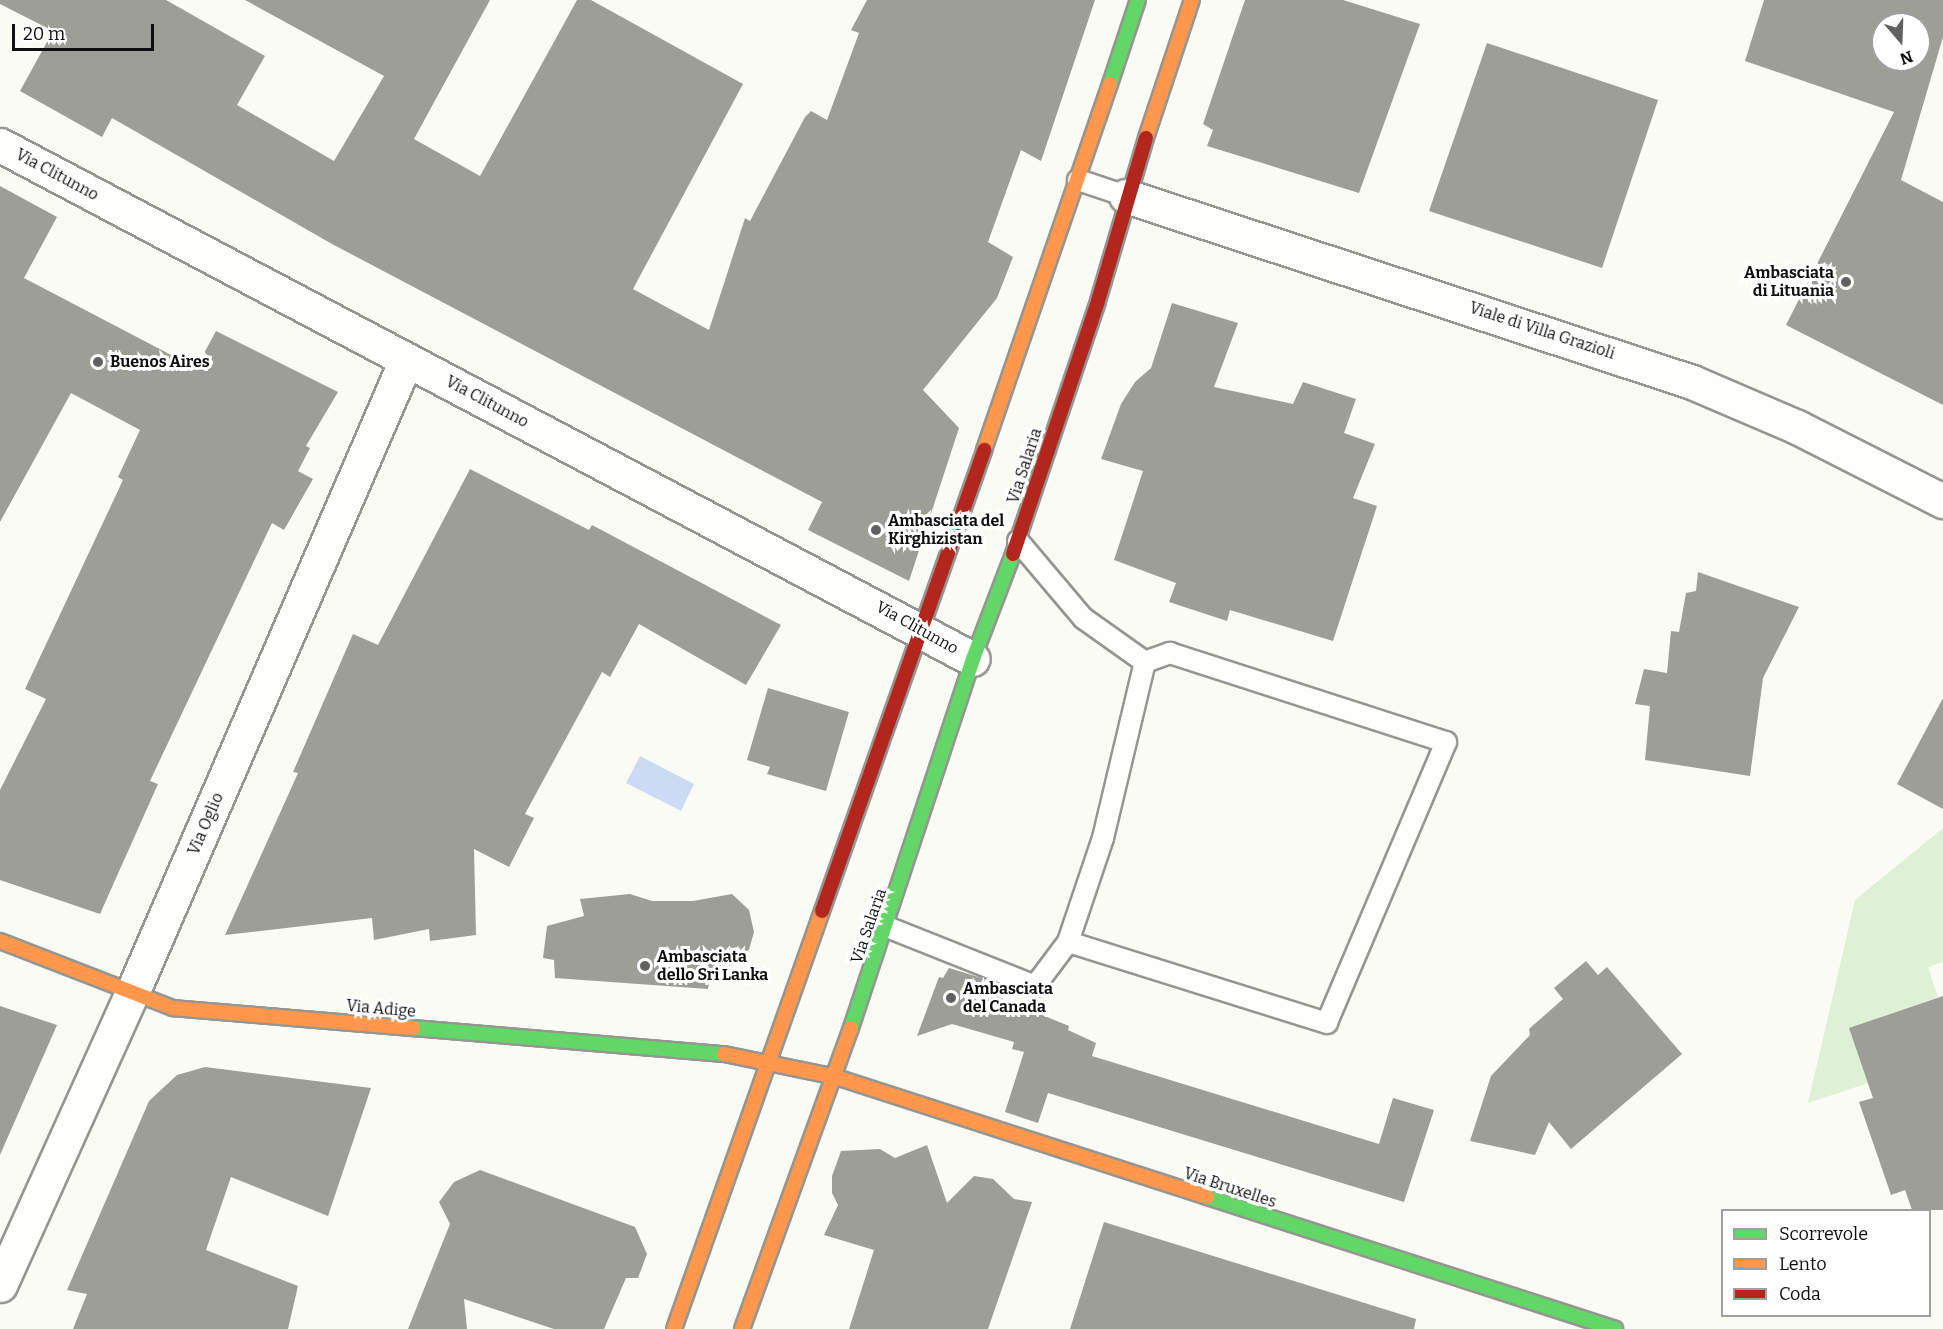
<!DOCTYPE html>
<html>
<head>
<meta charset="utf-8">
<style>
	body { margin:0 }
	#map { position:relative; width:1943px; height:1329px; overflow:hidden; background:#fafbf4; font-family:Bitter,serif }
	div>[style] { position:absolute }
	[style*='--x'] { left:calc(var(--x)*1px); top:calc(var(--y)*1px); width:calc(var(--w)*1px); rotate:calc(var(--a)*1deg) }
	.green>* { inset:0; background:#def1d5 }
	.water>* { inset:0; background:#ccdbf4 }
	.building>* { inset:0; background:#9e9e99 }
	.roads { filter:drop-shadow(2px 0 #959592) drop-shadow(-2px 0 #959592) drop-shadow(0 2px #959592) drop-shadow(0 -2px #959592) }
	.lane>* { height:20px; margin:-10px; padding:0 10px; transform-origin:10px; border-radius:10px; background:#fefefd }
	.street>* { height:33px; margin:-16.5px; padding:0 16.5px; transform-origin:16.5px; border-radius:16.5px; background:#fefefd }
	.fast>* { height:14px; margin:-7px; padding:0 7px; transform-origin:7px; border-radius:7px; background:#63d668 }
	.slow>* { height:14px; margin:-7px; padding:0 7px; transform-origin:7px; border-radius:7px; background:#ff974d }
	.jam>* { height:14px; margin:-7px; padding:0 7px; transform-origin:7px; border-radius:7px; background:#b3261e }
	.dots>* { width:16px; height:16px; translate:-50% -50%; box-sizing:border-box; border:3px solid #fff; border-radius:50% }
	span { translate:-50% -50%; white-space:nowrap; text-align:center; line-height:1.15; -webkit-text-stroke:6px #fff; paint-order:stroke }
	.street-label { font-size:16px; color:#0f0f0f }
	.poi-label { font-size:16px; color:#0f0f0f; font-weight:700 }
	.right { translate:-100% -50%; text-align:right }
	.left { translate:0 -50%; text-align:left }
	.legend { position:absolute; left:1721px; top:1209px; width:210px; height:108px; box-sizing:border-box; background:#fff; border:2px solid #9f9f9f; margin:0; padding:8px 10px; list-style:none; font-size:18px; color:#0f0f0f }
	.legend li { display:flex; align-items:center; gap:12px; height:30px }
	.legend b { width:30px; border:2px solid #9f9f9f }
	.north { position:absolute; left:1871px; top:12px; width:60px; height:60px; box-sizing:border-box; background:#fff; border:2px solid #9f9f9f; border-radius:50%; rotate:161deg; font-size:16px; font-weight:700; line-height:24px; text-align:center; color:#0f0f0f }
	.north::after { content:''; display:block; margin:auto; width:21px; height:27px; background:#61625f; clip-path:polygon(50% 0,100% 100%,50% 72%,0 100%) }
	.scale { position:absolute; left:12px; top:24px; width:142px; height:27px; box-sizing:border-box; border:3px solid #0f0f0f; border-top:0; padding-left:8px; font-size:18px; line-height:21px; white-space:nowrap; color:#0f0f0f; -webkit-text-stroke:4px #fff; paint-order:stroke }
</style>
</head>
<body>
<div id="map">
	<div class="green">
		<i style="clip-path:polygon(1943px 828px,1943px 962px,1928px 967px,1938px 997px,1850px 1028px,1868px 1083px,1808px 1103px,1855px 900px)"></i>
	</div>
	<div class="water">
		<i style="clip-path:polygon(640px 756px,694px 784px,681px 811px,626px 783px)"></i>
	</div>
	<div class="building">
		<i style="clip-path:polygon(0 0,166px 0,265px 56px,237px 105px,334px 161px,384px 76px,245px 0,490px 0,414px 139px,480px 176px,577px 0,591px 0,743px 84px,633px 289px,709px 330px,745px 218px,750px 221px,805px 117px,811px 111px,827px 120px,859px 33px,851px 30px,867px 0,1095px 0,1041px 161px,1021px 150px,988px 242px,1013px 257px,997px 298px,923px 390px,959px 428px,909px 581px,808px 530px,822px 502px,332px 244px,112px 118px,102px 137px,20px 91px,53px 31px,0 4px)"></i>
		<i style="clip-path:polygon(1245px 0,1343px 0,1420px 24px,1359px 193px,1207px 146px,1213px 130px,1203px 124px)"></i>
		<i style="clip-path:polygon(evenodd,1764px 0,1943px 0,1943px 37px,1901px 180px,1943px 202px,1943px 405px,1786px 325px,1894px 112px,1745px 61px,1764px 0,1883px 24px,1919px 24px,1919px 60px,1883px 60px,1883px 24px)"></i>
		<i style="clip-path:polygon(1487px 43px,1658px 100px,1602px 268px,1429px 211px)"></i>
		<i style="clip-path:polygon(0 186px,57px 217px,24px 278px,196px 368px,216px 331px,338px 392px,306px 446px,310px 448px,298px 471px,313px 479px,284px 530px,272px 523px,150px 781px,158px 784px,100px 914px,0 880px,0 790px,46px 699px,25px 689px,123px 480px,118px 477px,140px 430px,71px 393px,0 522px)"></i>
		<i style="clip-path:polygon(1172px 303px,1238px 323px,1214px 387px,1293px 404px,1303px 382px,1356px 399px,1344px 433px,1375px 444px,1353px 498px,1377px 506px,1333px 641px,1230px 610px,1227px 621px,1169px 602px,1176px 583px,1114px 560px,1143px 471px,1101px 459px,1121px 404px,1135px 382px,1151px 368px)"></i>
		<i style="clip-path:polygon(470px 469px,589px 530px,592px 525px,781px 625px,746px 685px,639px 624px,610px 677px,602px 672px,525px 814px,534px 818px,509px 867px,474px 849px,476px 935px,430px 941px,429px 929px,374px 940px,372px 918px,225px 935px,298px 773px,293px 772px,353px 634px,378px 645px)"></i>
		<i style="clip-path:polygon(1698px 572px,1799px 607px,1763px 678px,1750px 776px,1645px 760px,1650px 706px,1635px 704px,1644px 669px,1667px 673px,1671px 631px,1679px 632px,1686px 593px,1696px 591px)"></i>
		<i style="clip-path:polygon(768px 688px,849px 712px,826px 791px,767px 774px,770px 767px,747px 760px)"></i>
		<i style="clip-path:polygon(1943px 698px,1943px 809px,1897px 784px)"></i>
		<i style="clip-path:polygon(630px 894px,652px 901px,693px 901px,732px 894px,749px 910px,754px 932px,747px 957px,710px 976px,708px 989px,555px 978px,554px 960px,543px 958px,547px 926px,584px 916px,580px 899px)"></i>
		<i style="clip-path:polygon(1586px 961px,1598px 975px,1607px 967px,1682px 1054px,1571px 1149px,1549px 1122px,1535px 1155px,1470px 1141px,1491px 1076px,1530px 1035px,1529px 1029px,1563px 999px,1554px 988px)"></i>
		<i style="clip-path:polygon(949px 968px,985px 979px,986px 992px,1069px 1026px,1068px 1030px,1096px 1043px,1092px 1056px,1379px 1144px,1393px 1098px,1434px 1110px,1404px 1202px,1048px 1093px,1038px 1123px,1005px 1112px,1024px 1052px,1012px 1049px,1014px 1042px,952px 1024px,917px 1036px,939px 977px,943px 978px)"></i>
		<i style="clip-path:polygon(1943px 996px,1943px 1210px,1912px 1210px,1905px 1190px,1891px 1195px,1859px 1102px,1873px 1098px,1849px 1028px)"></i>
		<i style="clip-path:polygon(0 1006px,57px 1025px,0 1155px)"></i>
		<i style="clip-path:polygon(205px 1067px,371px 1088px,328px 1216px,231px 1177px,206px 1250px,298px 1286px,288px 1329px,73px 1329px,87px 1294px,67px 1290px,149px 1101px,177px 1075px)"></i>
		<i style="clip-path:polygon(927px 1145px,947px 1203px,974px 1176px,993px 1179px,1014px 1199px,1032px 1202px,988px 1329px,849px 1329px,874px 1250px,824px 1235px,838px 1205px,832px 1193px,832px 1176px,841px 1151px,880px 1149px,895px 1158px)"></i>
		<i style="clip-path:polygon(480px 1170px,635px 1227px,647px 1254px,638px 1278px,626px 1278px,604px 1329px,554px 1329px,464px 1299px,467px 1329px,408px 1329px,450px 1224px,439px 1202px,454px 1182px)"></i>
		<i style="clip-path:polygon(1104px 1222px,1416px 1319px,1414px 1329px,1070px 1329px)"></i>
	</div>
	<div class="roads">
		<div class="lane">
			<i style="--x:1078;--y:180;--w:51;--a:18.4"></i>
			<i style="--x:1018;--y:541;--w:101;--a:49.8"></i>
			<i style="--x:1083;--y:618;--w:76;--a:35.4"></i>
			<i style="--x:887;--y:927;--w:159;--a:21.7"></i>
			<i style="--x:1035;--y:986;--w:55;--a:-53.1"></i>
			<i style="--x:1068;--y:942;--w:110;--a:-71.4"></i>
			<i style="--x:1103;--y:838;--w:181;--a:-76.6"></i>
			<i style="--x:1145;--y:662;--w:27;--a:-20"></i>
			<i style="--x:1170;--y:653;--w:290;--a:17.9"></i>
			<i style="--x:1446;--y:742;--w:305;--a:113"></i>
			<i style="--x:1327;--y:1023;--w:271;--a:-162.6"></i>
		</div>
		<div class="street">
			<i style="--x:0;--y:145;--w:1100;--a:27.85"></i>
			<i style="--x:1126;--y:196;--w:596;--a:18.19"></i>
			<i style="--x:1692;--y:382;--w:114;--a:23.2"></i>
			<i style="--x:1797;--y:427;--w:164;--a:26.9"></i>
			<i style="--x:0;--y:1285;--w:323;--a:-65.7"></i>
			<i style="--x:133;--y:991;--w:688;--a:-66.6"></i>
		</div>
		<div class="fast">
			<i style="--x:1110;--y:84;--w:89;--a:-71.6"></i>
			<i style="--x:413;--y:1028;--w:312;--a:4.8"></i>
			<i style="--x:851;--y:1028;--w:389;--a:-71.7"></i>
			<i style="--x:973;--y:659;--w:112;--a:-69.1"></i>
			<i style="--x:1207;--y:1197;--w:429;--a:17.9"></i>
		</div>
		<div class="slow">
			<i style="--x:1146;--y:138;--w:145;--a:-71.6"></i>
			<i style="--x:984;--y:450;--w:387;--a:-71"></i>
			<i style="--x:0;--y:941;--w:186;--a:21.2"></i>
			<i style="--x:173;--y:1008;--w:241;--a:4.8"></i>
			<i style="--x:724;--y:1054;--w:114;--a:11.6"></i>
			<i style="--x:836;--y:1077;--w:390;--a:17.9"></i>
			<i style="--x:674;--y:1329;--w:443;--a:-70.5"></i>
			<i style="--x:742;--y:1329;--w:320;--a:-70.1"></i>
		</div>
		<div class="jam">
			<i style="--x:1013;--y:554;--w:267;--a:-71.4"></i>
			<i style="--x:1098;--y:301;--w:170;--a:-73.6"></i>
			<i style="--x:822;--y:911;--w:489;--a:-70.6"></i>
		</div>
	</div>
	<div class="dots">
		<i style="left:1846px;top:282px;background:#61625f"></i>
		<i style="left:98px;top:362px;background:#61625f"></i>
		<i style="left:876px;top:530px;background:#61625f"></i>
		<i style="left:645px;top:966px;background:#61625f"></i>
		<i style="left:951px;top:998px;background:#61625f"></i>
	</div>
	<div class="street-label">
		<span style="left:57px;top:175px;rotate:28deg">Via Clitunno</span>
		<span style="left:1542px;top:331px;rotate:18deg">Viale di Villa Grazioli</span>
		<span style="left:487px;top:402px;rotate:28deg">Via Clitunno</span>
		<span style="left:1025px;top:466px;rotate:-72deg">Via Salaria</span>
		<span style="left:917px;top:628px;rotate:29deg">Via Clitunno</span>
		<span style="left:206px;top:824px;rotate:-67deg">Via Oglio</span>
		<span style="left:869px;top:926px;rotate:-71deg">Via Salaria</span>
		<span style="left:381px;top:1009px;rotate:5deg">Via Adige</span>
		<span style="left:1230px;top:1188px;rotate:18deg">Via Bruxelles</span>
	</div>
	<div class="poi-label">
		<span class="right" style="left:1834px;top:282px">Ambasciata<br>di Lituania</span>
		<span class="left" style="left:110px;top:362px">Buenos Aires</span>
		<span class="left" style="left:888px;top:530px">Ambasciata del<br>Kirghizistan</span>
		<span class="left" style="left:657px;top:966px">Ambasciata<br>dello Sri Lanka</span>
		<span class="left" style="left:963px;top:998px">Ambasciata<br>del Canada</span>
	</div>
	<ul class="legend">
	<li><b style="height:8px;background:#63d668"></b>Scorrevole</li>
	<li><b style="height:8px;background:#ff974d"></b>Lento</li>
	<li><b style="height:8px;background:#b3261e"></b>Coda</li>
	</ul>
	<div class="north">N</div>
	<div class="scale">20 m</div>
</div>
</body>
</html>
